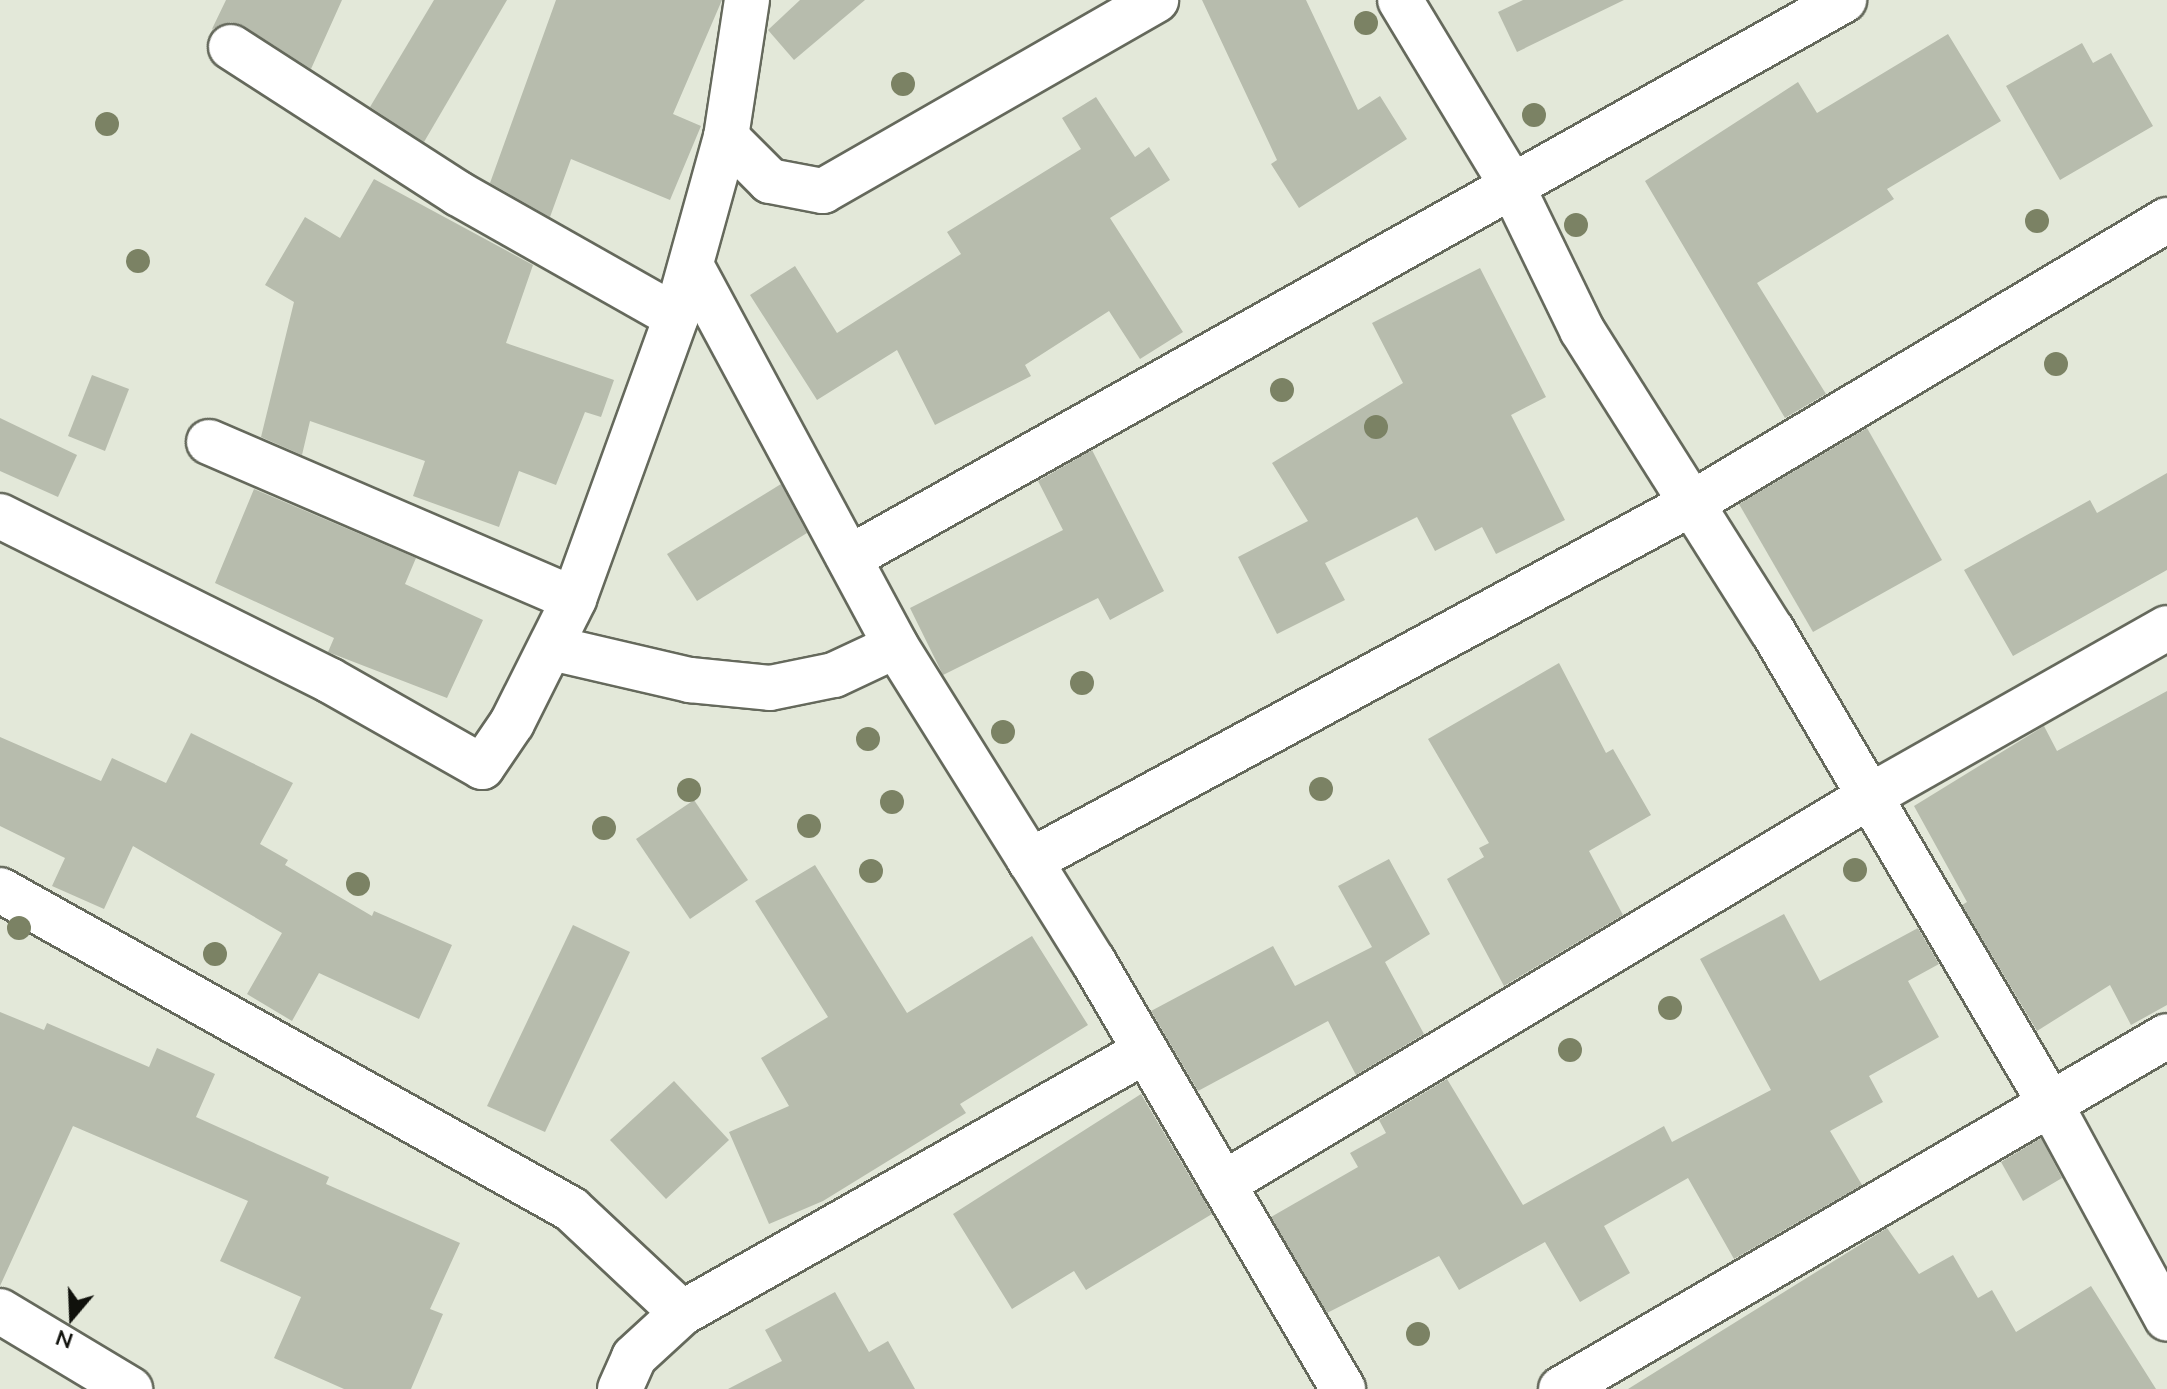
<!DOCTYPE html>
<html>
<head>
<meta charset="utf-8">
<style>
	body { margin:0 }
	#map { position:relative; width:2167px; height:1389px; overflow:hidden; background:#e3e8d9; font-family:Mulish,sans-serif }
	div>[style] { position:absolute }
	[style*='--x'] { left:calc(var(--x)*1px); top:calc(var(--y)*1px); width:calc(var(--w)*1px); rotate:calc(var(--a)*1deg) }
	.building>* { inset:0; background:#b7bcad }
	.roads { filter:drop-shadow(2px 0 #65695c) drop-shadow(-2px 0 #65695c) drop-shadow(0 2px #65695c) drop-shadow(0 -2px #65695c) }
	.minor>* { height:44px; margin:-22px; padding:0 22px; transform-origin:22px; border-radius:22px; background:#fff }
	.trees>* { width:24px; height:24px; margin:-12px; border-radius:50%; background:#7b8264 }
	span { translate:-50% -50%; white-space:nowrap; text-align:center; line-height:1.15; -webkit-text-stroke:8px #fff; paint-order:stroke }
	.north { position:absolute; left:32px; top:1277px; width:80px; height:80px; -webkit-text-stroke:6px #fff; paint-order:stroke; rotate:199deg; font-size:22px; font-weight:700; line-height:32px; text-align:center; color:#10110c }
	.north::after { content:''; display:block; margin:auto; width:28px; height:36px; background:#10110c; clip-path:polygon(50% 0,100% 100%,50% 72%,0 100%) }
</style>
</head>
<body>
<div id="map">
	<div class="building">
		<i style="clip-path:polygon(226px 0,342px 0,311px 69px,244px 26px,231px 22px,212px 29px)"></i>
		<i style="clip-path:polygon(434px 0,507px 0,424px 142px,370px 107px)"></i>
		<i style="clip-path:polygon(556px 0,722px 0,673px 114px,701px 126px,670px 200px,571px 159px,550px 217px,490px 183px)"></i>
		<i style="clip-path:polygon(800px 0,865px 0,794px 60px,768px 30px)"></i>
		<i style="clip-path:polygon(1202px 0,1306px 0,1358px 110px,1380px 96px,1407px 139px,1299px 208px,1271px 164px,1277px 160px)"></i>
		<i style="clip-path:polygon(1523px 0,1624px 0,1517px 52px,1498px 12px)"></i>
		<i style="clip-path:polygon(1948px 34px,2001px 121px,1887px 189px,1894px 199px,1757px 283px,1826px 394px,1785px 418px,1645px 181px,1798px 82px,1817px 113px)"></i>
		<i style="clip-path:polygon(2082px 43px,2093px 63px,2111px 53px,2153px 126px,2060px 180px,2006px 86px)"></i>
		<i style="clip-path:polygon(1096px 97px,1135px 157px,1149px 147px,1170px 180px,1110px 218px,1183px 332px,1140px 359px,1109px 311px,1025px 365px,1031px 376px,935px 425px,897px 350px,817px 400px,750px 295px,795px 266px,837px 333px,961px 254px,947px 232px,1081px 149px,1062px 118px)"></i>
		<i style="clip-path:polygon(374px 179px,533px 265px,506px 343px,614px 380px,601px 417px,585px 412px,556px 485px,519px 471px,499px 527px,413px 496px,425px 461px,310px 421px,302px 455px,261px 437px,294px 302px,265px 285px,305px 217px,340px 238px)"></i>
		<i style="clip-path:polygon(1480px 268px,1546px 397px,1511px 415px,1565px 520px,1496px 554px,1482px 527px,1435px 551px,1417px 517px,1325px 563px,1345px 600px,1277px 634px,1238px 557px,1308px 521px,1272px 463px,1403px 383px,1372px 323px)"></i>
		<i style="clip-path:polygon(92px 375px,129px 389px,105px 451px,68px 436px)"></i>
		<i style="clip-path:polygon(0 418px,77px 455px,58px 497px,0 471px)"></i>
		<i style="clip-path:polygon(1867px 428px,1942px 560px,1813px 632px,1739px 504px)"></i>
		<i style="clip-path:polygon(1092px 450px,1164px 591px,1110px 620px,1098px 598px,943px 675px,910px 608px,1063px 530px,1038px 481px)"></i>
		<i style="clip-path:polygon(2167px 473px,2167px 570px,2013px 656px,1964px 570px,2090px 500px,2097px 513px)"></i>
		<i style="clip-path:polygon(781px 484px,807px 533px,697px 601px,667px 554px)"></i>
		<i style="clip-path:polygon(254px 489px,416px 558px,405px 584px,483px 620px,447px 698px,328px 652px,334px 638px,215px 583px)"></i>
		<i style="clip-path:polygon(1559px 663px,1606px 753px,1613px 749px,1651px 815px,1589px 851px,1623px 915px,1504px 986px,1447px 879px,1484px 857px,1479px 848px,1489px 843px,1428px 739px)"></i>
		<i style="clip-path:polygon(2167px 691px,2167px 1005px,2131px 1025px,2110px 985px,2037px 1031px,1962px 905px,1967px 902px,1914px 806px,2044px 726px,2057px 751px)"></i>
		<i style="clip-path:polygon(191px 733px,293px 783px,260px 844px,288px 860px,285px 865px,372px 916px,374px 911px,452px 945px,419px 1019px,319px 973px,292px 1021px,247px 994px,282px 933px,133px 846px,104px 909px,52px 886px,65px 858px,0 826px,0 737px,101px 781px,112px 758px,166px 783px)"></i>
		<i style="clip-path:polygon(694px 800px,748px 880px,690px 919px,636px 839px)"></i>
		<i style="clip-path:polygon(1389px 859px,1430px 934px,1385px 962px,1424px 1034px,1356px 1075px,1328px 1021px,1198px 1091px,1151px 1011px,1273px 946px,1295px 986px,1372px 947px,1338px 886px)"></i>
		<i style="clip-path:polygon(815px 865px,907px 1013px,1032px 936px,1088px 1025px,960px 1104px,966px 1113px,823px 1201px,769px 1224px,729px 1132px,789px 1106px,761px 1058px,828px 1017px,755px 901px)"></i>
		<i style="clip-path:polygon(1784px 914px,1820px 981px,1918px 928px,1939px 964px,1908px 981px,1939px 1037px,1869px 1076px,1883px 1102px,1830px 1131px,1862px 1185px,1734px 1259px,1688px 1178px,1604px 1226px,1630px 1273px,1580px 1302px,1545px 1242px,1459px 1290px,1439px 1256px,1327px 1313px,1271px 1217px,1358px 1167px,1350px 1153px,1386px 1133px,1379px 1120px,1447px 1079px,1523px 1205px,1664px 1126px,1672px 1142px,1771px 1090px,1700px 959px)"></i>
		<i style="clip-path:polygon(573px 925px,630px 952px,545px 1132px,487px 1106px)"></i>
		<i style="clip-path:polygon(0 1012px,44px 1030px,47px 1023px,149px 1067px,157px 1048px,215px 1074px,196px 1117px,329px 1177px,326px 1184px,460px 1243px,430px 1309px,443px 1314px,411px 1389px,344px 1389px,274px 1358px,301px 1297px,220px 1261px,248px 1201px,73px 1126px,0 1286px)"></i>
		<i style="clip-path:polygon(674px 1081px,729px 1140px,666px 1199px,610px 1140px)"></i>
		<i style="clip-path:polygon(1141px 1094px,1212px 1214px,1086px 1290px,1074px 1271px,1012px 1309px,953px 1214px)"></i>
		<i style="clip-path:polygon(2041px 1138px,2062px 1178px,2023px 1201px,2001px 1162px)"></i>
		<i style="clip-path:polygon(1887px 1228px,1919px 1274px,1953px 1255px,1978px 1298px,1992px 1290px,2016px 1332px,2091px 1286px,2156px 1389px,1628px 1389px)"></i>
		<i style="clip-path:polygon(835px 1292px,869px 1352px,888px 1341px,915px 1389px,728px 1389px,782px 1361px,765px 1330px)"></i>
	</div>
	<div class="roads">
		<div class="minor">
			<i style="--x:1400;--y:0;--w:217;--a:58.9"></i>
			<i style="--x:1512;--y:186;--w:160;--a:64.1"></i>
			<i style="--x:1582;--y:330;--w:355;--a:57.7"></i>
			<i style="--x:1772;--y:630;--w:551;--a:59.57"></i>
			<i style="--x:2051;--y:1105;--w:243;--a:61.5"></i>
			<i style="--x:231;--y:47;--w:271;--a:32.8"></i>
			<i style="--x:459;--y:194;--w:249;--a:29.5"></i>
			<i style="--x:726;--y:137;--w:62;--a:45"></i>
			<i style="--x:770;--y:181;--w:54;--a:10.7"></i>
			<i style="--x:823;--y:191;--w:384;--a:-29.8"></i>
			<i style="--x:692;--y:267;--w:430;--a:61.7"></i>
			<i style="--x:896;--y:646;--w:372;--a:58"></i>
			<i style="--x:1093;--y:961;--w:496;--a:59.7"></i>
			<i style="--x:209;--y:442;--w:397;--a:23.3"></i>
			<i style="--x:0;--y:516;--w:368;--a:26.5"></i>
			<i style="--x:329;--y:680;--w:176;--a:29.6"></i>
			<i style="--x:482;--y:767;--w:53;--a:-55.7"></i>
			<i style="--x:512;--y:723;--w:139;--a:-63.4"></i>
			<i style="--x:574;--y:599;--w:300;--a:-70.1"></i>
			<i style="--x:676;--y:317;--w:187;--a:-74.5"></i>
			<i style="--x:726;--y:137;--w:139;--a:-81.3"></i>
			<i style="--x:849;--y:558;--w:1141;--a:-29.28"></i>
			<i style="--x:552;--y:648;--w:142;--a:13.1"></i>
			<i style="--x:690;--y:680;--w:80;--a:5.7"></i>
			<i style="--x:770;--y:688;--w:65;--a:-11.5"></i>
			<i style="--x:834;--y:675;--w:68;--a:-25.1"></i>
			<i style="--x:1030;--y:861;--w:749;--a:-28.38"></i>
			<i style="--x:1689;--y:505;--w:557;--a:-30.8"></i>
			<i style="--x:0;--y:890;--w:654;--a:29.19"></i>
			<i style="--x:571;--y:1209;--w:152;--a:43.1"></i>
			<i style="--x:1223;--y:1184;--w:754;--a:-30.95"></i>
			<i style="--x:1870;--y:796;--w:341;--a:-29.5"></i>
			<i style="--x:0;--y:1311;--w:152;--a:31"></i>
			<i style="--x:620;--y:1389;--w:35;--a:-66"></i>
			<i style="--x:634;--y:1357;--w:65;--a:-42.5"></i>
			<i style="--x:682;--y:1313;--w:528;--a:-29.48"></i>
			<i style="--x:1561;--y:1389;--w:701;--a:-30.22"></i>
		</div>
	</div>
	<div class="trees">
		<i style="left:1366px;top:23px"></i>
		<i style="left:903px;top:84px"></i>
		<i style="left:1534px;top:115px"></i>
		<i style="left:107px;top:124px"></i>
		<i style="left:2037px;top:221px"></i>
		<i style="left:1576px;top:225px"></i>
		<i style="left:138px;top:261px"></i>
		<i style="left:2056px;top:364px"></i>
		<i style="left:1282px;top:390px"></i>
		<i style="left:1376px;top:427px"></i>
		<i style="left:1082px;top:683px"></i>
		<i style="left:1003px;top:732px"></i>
		<i style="left:868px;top:739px"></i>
		<i style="left:1321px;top:789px"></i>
		<i style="left:689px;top:790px"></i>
		<i style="left:892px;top:802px"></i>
		<i style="left:809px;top:826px"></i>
		<i style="left:604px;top:828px"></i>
		<i style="left:1855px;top:870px"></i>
		<i style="left:871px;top:871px"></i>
		<i style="left:358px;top:884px"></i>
		<i style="left:19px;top:928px"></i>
		<i style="left:215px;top:954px"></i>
		<i style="left:1670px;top:1008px"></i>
		<i style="left:1570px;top:1050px"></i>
		<i style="left:1418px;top:1334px"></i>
	</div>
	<div class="north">N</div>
</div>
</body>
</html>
